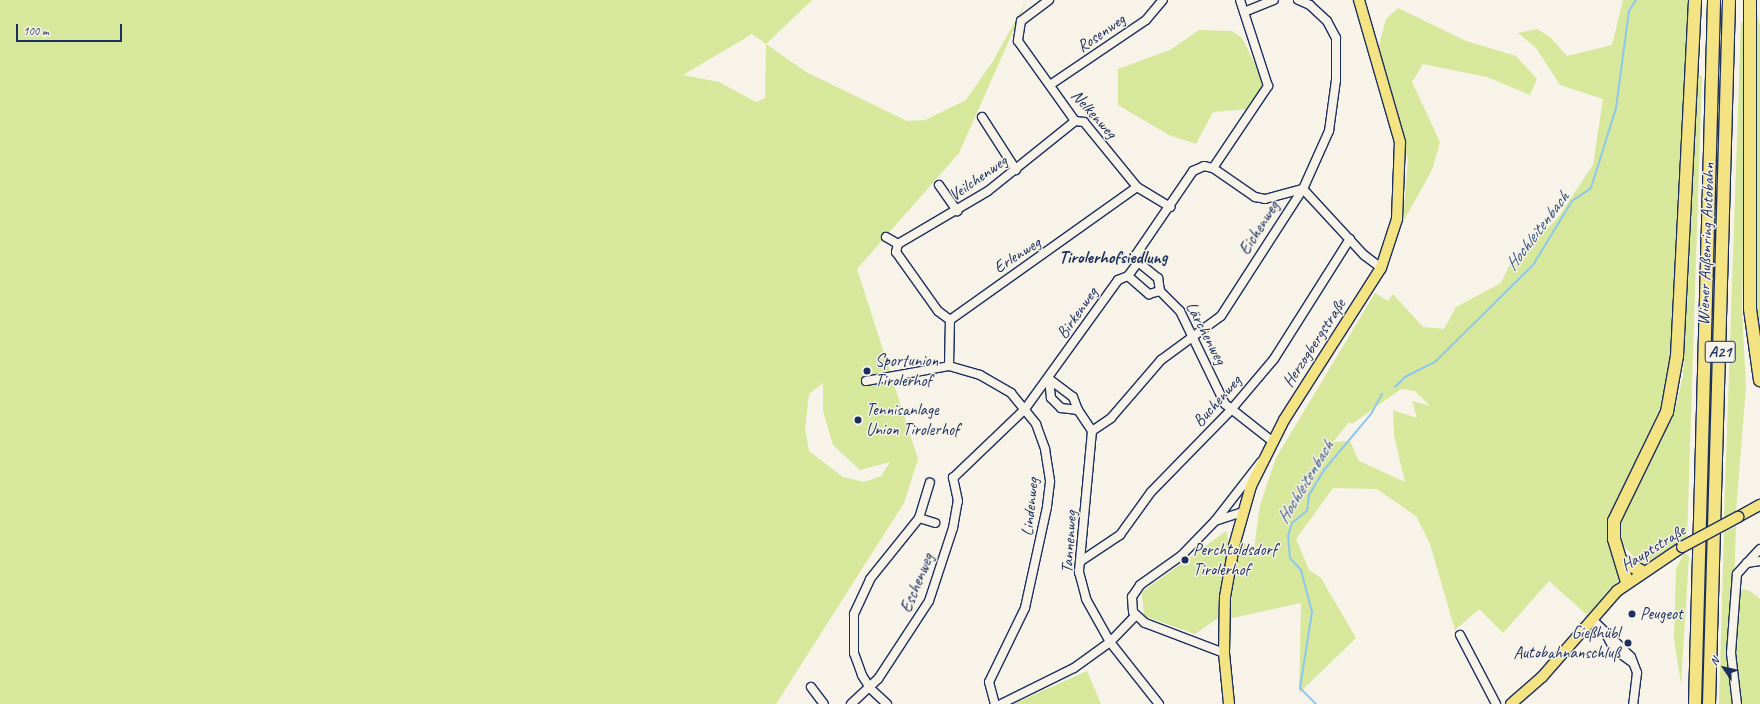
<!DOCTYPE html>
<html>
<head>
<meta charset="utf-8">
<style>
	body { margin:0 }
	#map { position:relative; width:1760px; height:704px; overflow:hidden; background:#f7f3e8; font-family:Caveat,sans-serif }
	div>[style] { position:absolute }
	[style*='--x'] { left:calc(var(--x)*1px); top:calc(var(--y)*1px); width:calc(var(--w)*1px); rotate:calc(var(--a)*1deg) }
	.green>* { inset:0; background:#d7e79b }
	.stream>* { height:2px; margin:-1px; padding:0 1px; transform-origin:1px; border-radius:1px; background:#8ec7ed }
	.roads { filter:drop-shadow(1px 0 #1b2f5e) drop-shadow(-1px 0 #1b2f5e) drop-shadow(0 1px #1b2f5e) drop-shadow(0 -1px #1b2f5e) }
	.minor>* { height:8px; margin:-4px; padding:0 4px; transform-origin:4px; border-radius:4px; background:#f7f3e8 }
	.major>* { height:10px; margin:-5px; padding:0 5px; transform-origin:5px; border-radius:5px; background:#f4e382 }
	.highway>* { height:12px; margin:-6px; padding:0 6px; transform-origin:6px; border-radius:6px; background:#f4e382 }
	.bridges { filter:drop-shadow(1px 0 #1b2f5e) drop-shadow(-1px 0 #1b2f5e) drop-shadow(0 1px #1b2f5e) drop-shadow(0 -1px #1b2f5e) }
	.major-bridge>* { height:10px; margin:-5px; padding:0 5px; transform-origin:5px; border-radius:5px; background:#f4e382 }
	.dots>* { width:11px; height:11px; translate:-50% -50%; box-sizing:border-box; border:2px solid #f7f3e8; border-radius:50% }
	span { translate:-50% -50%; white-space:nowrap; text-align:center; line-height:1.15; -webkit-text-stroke:3px #f7f3e8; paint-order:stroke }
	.shield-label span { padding:1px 3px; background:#f7f3e8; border:1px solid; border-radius:3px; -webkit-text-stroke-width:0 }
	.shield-label { font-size:16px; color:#1b2f5e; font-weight:700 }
	.street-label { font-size:17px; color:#1b2f5e }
	.poi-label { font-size:17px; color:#1b2f5e }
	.left { translate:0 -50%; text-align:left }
	.right { translate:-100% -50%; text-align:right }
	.water-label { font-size:18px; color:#385582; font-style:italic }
	.neighbourhood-label { font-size:18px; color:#1b2f5e; font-weight:700 }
	.north { position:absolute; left:1704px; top:648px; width:40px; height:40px; -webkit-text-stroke:3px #f7f3e8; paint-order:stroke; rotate:304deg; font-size:11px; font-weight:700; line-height:16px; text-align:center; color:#1b2f5e }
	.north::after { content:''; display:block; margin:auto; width:14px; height:18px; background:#1b2f5e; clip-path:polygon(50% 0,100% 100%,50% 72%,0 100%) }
	.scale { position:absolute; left:16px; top:24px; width:106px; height:18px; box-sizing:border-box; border:2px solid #1b2f5e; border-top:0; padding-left:5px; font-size:12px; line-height:14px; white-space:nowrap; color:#1b2f5e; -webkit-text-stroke:3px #f7f3e8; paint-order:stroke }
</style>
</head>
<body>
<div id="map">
	<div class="green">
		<i style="clip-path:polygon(evenodd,0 0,812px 0,766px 44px,806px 72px,907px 121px,925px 120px,966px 100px,993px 61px,1027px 0,959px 153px,857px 269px,918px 459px,904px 503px,776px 704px,0 704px,0 0,752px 34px,766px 44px,765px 98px,756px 102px,719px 82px,683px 75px,752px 34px,0 0,823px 383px,823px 411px,833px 445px,860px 470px,890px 462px,881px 476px,864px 482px,843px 477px,809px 451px,805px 428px,809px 394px,823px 383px)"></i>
		<i style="clip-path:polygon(evenodd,1623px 0,1691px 0,1671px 351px,1665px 398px,1609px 520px,1622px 577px,1587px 615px,1549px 581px,1503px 633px,1479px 609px,1455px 630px,1430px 544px,1416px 516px,1377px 489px,1333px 488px,1296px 539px,1309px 570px,1321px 578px,1356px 638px,1299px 693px,1301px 603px,1228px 619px,1241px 541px,1254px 550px,1260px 505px,1276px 458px,1375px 293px,1388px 301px,1393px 294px,1423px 327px,1444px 329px,1456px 307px,1501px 283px,1510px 264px,1557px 219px,1593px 165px,1603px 99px,1560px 85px,1536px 48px,1518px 33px,1537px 29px,1550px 37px,1567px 56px,1612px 45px,1623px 0,1401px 389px,1415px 391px,1430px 406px,1412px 401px,1417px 418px,1393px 410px,1394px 436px,1405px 482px,1359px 461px,1350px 441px,1333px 442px,1349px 422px,1352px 424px,1401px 389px)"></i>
		<i style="clip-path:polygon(1398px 8px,1466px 41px,1516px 56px,1537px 79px,1530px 95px,1487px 77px,1423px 64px,1412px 82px,1440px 142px,1432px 170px,1403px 222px,1408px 160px,1378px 49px,1386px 19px)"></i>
		<i style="clip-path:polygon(1757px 11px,1760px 27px,1760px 348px,1754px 302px)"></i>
		<i style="clip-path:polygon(1741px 22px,1746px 23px,1742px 312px,1746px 387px,1736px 511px,1724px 518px)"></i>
		<i style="clip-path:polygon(1199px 30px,1232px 31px,1242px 38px,1260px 74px,1264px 88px,1248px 109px,1213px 112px,1196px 144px,1169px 135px,1118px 105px,1118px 69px,1170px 50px)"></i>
		<i style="clip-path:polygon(1696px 75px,1702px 76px,1687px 538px,1642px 565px,1623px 545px,1620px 525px,1627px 503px,1674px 414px,1683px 376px)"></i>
		<i style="clip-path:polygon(1736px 526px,1734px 587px,1750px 591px,1760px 599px,1760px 704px,1719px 704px,1724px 532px)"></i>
		<i style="clip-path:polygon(1226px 531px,1229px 543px,1218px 618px,1195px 634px,1144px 616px,1142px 592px)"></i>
		<i style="clip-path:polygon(1684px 553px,1689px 556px,1681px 684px,1674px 639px,1676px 569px)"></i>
		<i style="clip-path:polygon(1087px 671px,1101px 704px,1013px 704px)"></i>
	</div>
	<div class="stream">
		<i style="--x:1395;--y:387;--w:14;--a:-45"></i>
		<i style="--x:1405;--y:377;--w:35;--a:-27"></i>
		<i style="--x:1436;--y:361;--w:136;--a:-44.7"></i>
		<i style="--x:1533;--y:265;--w:75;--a:-58.6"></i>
		<i style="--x:1572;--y:201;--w:23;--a:-34"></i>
		<i style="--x:1591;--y:188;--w:84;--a:-72.6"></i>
		<i style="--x:1616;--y:108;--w:98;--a:-82.4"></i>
		<i style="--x:1629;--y:11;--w:13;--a:-58"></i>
		<i style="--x:1316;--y:704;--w:23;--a:-135"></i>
		<i style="--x:1300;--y:688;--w:77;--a:-81"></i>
		<i style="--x:1312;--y:612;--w:43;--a:-104.7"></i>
		<i style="--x:1301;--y:570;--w:16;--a:-133"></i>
		<i style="--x:1290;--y:558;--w:22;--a:-95"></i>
		<i style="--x:1288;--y:536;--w:14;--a:-73"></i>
		<i style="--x:1292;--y:523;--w:19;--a:-39"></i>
		<i style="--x:1307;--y:511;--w:16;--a:-83"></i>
		<i style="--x:1309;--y:495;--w:29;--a:-59"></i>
		<i style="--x:1324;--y:470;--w:73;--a:-50"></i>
		<i style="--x:1371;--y:414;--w:23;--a:-61"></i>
	</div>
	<div class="roads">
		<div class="minor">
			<i style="--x:1049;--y:0;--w:35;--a:143"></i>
			<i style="--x:1021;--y:21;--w:20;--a:99"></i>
			<i style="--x:1018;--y:41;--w:98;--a:54.5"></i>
			<i style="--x:1075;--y:121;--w:9;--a:6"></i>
			<i style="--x:1084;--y:122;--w:84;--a:50.8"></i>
			<i style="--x:1137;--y:187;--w:39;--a:31"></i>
			<i style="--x:1244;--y:12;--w:32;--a:-22"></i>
			<i style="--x:1050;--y:85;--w:116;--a:-34.1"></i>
			<i style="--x:1146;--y:20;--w:26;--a:-50"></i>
			<i style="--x:982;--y:117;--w:63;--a:57.3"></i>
			<i style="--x:1213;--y:168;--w:99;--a:-56.1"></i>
			<i style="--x:1268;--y:86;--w:90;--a:-108"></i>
			<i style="--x:939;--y:185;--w:32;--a:55"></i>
			<i style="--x:886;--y:237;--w:14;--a:30"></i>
			<i style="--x:1138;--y:262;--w:26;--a:39"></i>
			<i style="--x:1158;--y:278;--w:13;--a:81"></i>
			<i style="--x:1128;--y:276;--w:28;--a:41"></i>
			<i style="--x:1149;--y:294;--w:11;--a:-15"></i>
			<i style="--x:1160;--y:291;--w:28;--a:45"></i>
			<i style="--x:1180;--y:311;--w:103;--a:64.2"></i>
			<i style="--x:1225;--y:404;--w:60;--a:38.2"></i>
			<i style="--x:950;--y:320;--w:15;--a:-143"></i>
			<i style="--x:938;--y:311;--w:72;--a:-125.4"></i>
			<i style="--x:896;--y:252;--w:8;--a:-76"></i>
			<i style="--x:898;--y:244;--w:104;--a:-30.5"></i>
			<i style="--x:988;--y:191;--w:112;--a:-38.8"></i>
			<i style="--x:949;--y:366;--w:46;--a:-88.8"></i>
			<i style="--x:950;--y:320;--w:229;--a:-35.4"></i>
			<i style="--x:1049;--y:379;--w:19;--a:84"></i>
			<i style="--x:1051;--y:398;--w:14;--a:45"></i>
			<i style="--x:1061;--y:408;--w:17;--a:7"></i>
			<i style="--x:1078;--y:410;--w:25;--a:56"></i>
			<i style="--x:1092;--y:431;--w:142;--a:95.3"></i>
			<i style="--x:1079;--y:572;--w:28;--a:75"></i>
			<i style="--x:1086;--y:599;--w:49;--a:60.8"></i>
			<i style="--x:1110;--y:642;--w:79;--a:51.7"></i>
			<i style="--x:1049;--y:379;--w:30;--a:37"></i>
			<i style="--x:1073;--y:397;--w:14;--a:69"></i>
			<i style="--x:866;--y:381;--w:84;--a:-10.2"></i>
			<i style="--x:949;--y:366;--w:32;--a:16"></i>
			<i style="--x:980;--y:375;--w:36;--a:30"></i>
			<i style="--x:1011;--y:393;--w:40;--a:51"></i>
			<i style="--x:1036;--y:424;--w:27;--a:70"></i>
			<i style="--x:1045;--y:449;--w:33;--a:81"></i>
			<i style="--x:1050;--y:482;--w:25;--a:97"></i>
			<i style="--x:1047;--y:507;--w:103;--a:102.3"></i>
			<i style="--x:1025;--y:608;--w:82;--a:115.9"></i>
			<i style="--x:989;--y:682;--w:23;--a:75"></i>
			<i style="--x:1092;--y:431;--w:23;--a:-34"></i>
			<i style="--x:1111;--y:418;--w:77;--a:-49.2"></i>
			<i style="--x:1161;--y:360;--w:74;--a:-36.3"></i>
			<i style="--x:1221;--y:316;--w:151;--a:-57.2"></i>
			<i style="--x:1303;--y:189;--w:64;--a:-65.9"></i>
			<i style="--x:1329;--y:131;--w:51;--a:-82.2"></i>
			<i style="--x:1336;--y:80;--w:42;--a:-90"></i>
			<i style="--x:1336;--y:38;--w:19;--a:-118"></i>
			<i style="--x:1327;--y:21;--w:23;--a:-137"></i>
			<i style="--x:1310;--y:5;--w:13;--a:-157"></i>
			<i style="--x:919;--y:518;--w:37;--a:-73"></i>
			<i style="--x:1215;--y:521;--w:29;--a:-18"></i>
			<i style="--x:1760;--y:549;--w:19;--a:133"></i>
			<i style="--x:1747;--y:563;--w:13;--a:-9"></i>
			<i style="--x:1081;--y:561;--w:47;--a:-33.7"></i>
			<i style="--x:1120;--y:535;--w:53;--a:-54.2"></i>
			<i style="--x:1151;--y:492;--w:113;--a:-45.7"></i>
			<i style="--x:1230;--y:411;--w:68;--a:-49.8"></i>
			<i style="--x:1274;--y:359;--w:142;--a:-57.7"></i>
			<i style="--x:1592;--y:619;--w:54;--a:44.3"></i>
			<i style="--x:1631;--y:657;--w:17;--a:69"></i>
			<i style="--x:1637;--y:673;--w:31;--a:97"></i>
			<i style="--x:1606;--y:634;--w:17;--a:62"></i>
			<i style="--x:1614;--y:649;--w:22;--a:36"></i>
			<i style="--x:1460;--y:635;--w:78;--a:62.4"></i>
			<i style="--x:1224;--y:653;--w:85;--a:-159.2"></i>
			<i style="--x:1145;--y:623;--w:16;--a:-137"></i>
			<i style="--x:1133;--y:612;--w:15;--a:-94"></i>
			<i style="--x:1132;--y:597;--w:14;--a:-56"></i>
			<i style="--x:1140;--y:585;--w:50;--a:-35.3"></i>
			<i style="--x:1181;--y:556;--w:49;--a:-45.8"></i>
			<i style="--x:1215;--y:521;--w:75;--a:-52.1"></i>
			<i style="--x:811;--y:687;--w:21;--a:53"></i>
			<i style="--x:851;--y:704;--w:37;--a:-43"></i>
			<i style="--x:878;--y:679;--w:93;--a:-56.8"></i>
			<i style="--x:929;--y:601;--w:77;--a:-71.8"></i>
			<i style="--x:953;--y:528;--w:27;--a:-80"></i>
			<i style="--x:958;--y:501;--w:24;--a:-102"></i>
			<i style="--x:953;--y:478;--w:100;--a:-43.8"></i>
			<i style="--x:1025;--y:409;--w:159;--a:-54.2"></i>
			<i style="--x:1118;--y:280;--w:11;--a:-22"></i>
			<i style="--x:1128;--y:276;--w:17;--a:-54"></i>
			<i style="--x:1138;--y:262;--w:7;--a:-117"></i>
			<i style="--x:1135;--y:256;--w:103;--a:-55.7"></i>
			<i style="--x:1193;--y:171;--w:12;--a:-24"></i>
			<i style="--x:1204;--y:166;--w:9;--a:13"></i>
			<i style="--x:1213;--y:168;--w:51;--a:34.6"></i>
			<i style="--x:1255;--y:197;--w:10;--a:11"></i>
			<i style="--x:1265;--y:199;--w:39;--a:-15"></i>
			<i style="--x:1303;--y:189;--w:90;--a:47.3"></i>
			<i style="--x:1364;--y:255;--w:21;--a:37"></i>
			<i style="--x:887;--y:704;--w:23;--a:-137"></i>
			<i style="--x:870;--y:688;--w:15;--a:-122"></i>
			<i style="--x:862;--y:675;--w:23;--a:-110"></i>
			<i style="--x:854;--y:653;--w:39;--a:-90"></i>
			<i style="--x:854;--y:614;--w:38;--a:-65"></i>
			<i style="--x:870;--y:579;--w:78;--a:-51.2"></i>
			<i style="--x:919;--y:518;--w:17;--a:17"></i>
			<i style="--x:1001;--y:704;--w:81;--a:-26.3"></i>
			<i style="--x:1074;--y:668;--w:44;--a:-35.8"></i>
			<i style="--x:1110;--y:642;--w:36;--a:-46"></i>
			<i style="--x:1737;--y:704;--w:51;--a:-96.7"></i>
			<i style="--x:1731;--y:653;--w:79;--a:-85.7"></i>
			<i style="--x:1737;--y:574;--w:15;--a:-48"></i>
		</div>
		<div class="major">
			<i style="--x:1738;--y:517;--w:25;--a:-29"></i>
			<i style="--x:1229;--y:704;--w:51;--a:-95.6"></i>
			<i style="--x:1224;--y:653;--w:56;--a:-89"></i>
			<i style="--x:1225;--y:597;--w:52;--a:-80"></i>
			<i style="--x:1234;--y:546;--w:62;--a:-74.2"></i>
			<i style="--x:1251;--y:486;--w:74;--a:-63.4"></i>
			<i style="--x:1284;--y:420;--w:180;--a:-57.5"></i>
			<i style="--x:1381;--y:268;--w:52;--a:-71.9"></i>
			<i style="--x:1397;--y:219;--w:77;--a:-87.8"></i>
			<i style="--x:1400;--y:142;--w:148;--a:-106.1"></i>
			<i style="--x:1511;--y:704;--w:41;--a:-41.1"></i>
			<i style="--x:1542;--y:677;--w:114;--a:-48.9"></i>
			<i style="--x:1617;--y:591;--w:78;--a:-34.1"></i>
		</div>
		<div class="highway">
			<i style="--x:1750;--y:0;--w:309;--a:90"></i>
			<i style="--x:1750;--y:309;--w:72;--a:82"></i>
			<i style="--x:1624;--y:562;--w:19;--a:28"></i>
			<i style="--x:1627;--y:582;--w:45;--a:-106.8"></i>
			<i style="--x:1614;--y:539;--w:18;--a:-90"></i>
			<i style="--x:1614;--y:521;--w:121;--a:-64.1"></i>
			<i style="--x:1667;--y:412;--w:57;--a:-79.9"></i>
			<i style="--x:1677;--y:356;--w:356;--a:-87.1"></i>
			<i style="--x:1695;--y:704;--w:704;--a:-88.45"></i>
			<i style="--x:1709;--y:704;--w:704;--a:-88.37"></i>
		</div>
	</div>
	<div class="bridges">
		<div class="major-bridge">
			<i style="--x:1682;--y:547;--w:64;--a:-28.2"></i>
		</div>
	</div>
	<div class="dots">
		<i style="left:867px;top:371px;background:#1b2f5e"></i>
		<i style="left:858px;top:420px;background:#1b2f5e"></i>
		<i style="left:1185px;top:560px;background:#1b2f5e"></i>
		<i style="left:1632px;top:614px;background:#1b2f5e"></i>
		<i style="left:1628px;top:643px;background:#1b2f5e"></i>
	</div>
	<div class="shield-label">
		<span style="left:1720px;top:352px">A21</span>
	</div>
	<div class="street-label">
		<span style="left:1101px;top:33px;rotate:-35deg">Rosenweg</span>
		<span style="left:1094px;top:114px;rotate:48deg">Nelkenweg</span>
		<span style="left:978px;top:178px;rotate:-35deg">Veilchenweg</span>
		<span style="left:1259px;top:228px;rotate:-58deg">Eichenweg</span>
		<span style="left:1706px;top:244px;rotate:-88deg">Wiener Außenring Autobahn</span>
		<span style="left:1017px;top:255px;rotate:-33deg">Erlenweg</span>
		<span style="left:1077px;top:313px;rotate:-55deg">Birkenweg</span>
		<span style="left:1206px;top:333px;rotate:62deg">Lärchenweg</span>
		<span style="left:1314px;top:343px;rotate:-57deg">Herzogbergstraße</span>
		<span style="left:1217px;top:401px;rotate:-48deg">Buchenweg</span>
		<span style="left:1030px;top:507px;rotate:-84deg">Lindenweg</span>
		<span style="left:1069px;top:542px;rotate:-86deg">Tannenweg</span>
		<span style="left:1653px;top:548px;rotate:-32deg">Hauptstraße</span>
		<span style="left:917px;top:583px;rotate:-68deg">Eschenweg</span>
	</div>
	<div class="poi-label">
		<span class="left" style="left:875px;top:371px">Sportunion<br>Tirolerhof</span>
		<span class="left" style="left:866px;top:420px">Tennisanlage<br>Union Tirolerhof</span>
		<span class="left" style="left:1193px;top:560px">Perchtoldsdorf<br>Tirolerhof</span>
		<span class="left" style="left:1640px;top:614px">Peugeot</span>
		<span class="right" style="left:1620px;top:643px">Gießhübl<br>Autobahnanschluß</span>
	</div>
	<div class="water-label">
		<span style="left:1537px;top:231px;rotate:-53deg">Hochleitenbach</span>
		<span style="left:1305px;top:482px;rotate:-59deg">Hochleitenbach</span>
	</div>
	<div class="neighbourhood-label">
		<span style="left:1113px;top:257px">Tirolerhofsiedlung</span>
	</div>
	<div class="north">N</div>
	<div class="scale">100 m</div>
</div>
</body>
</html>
